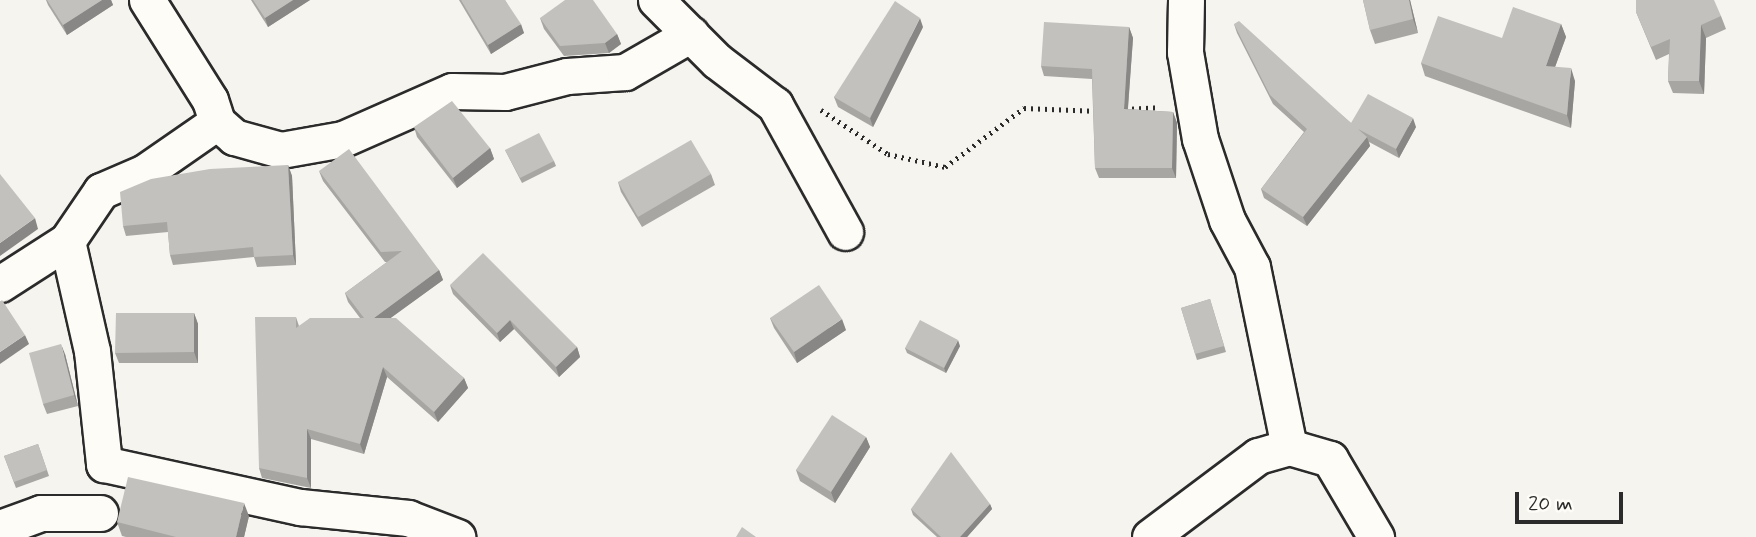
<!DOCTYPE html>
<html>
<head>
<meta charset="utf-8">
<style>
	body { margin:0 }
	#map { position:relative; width:1756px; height:537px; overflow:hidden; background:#f5f4ef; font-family:Mynerve,sans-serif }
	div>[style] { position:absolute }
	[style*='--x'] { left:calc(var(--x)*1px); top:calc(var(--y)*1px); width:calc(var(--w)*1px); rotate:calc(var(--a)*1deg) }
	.path>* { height:4.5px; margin-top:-2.25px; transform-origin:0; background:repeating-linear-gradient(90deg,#2b2b2b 0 2px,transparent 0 7px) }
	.roads { filter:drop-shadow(2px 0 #2b2b2b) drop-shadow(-2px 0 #2b2b2b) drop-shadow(0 2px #2b2b2b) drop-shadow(0 -2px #2b2b2b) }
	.minor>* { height:35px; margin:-17.5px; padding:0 17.5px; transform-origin:17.5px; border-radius:17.5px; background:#fdfcf7 }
	.wall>* { inset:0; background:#a7a6a3 }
	.shaded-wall>* { inset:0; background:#888785 }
	.building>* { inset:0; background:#c2c1be }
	span { translate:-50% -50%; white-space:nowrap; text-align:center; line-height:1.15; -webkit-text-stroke:5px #fdfcf7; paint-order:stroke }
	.scale { position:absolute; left:1515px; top:492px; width:108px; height:32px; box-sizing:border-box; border:4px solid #2b2b2b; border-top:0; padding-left:9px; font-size:21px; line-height:24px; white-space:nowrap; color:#2b2b2b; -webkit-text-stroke:5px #fdfcf7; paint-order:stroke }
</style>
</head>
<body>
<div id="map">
	<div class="path">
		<i style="--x:1125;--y:109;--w:34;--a:-3"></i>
		<i style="--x:821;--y:110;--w:80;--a:33.3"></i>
		<i style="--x:888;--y:154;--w:58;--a:12.8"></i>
		<i style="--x:945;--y:167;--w:99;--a:-36.8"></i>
		<i style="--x:1024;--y:108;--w:75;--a:2.3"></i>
	</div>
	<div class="roads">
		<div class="minor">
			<i style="--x:147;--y:0;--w:118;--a:57.8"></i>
			<i style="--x:210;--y:100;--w:23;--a:72"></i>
			<i style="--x:217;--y:122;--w:88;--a:145.2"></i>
			<i style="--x:145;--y:172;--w:48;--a:156.6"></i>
			<i style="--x:101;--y:191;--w:60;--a:124.2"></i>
			<i style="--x:67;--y:241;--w:113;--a:77.2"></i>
			<i style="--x:92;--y:351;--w:114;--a:83.9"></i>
			<i style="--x:104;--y:464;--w:201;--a:12.4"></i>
			<i style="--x:300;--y:507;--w:109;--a:5.8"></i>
			<i style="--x:408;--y:518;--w:53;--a:21.2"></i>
			<i style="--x:656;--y:0;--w:86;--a:45"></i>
			<i style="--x:717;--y:61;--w:73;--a:37.2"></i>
			<i style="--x:775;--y:105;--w:145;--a:61.1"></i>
			<i style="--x:217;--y:122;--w:23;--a:41"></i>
			<i style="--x:234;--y:137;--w:49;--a:15.5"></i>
			<i style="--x:281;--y:150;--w:63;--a:-10.1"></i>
			<i style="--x:343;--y:139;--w:119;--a:-23.8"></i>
			<i style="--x:452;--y:91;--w:53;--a:1.1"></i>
			<i style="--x:505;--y:92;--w:64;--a:-14.5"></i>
			<i style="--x:567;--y:76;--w:58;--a:-3.9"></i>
			<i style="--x:625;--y:72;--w:76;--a:-29.9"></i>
			<i style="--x:0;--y:284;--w:80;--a:-32.7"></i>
			<i style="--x:1289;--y:447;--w:43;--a:16.3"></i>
			<i style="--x:1330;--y:459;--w:91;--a:59.5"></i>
			<i style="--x:0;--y:528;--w:44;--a:-20.1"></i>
			<i style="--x:41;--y:513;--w:59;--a:0"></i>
			<i style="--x:1150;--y:537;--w:135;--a:-36.9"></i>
			<i style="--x:1258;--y:456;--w:32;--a:-16"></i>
			<i style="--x:1289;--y:447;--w:184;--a:-101.6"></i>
			<i style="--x:1252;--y:267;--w:53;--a:-118"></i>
			<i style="--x:1227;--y:220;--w:85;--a:-108.4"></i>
			<i style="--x:1200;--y:139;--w:88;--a:-99.8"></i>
			<i style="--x:1185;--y:52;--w:52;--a:-88.9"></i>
		</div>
	</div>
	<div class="wall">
		<i style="clip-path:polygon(46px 0,111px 0,113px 5px,67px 35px,48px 5px)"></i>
		<i style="clip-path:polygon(251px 0,310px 0,268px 27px)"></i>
		<i style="clip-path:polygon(459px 0,505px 0,524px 33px,491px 54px)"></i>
		<i style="clip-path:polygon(1363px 0,1410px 0,1418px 33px,1375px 44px,1370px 30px)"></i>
		<i style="clip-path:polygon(1636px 12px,1721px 16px,1726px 29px,1706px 38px,1704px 94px,1673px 93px,1668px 81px,1669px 54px,1656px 60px)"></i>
		<i style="clip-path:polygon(540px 18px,617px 34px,621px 44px,609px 53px,564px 56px,544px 29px)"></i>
		<i style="clip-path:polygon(1234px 24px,1351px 123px,1416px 127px,1399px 158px,1369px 142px,1370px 146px,1307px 226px,1264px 198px,1261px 189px,1304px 132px,1273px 104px,1237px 33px)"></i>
		<i style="clip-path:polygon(1561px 24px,1566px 37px,1555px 67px,1575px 81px,1571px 128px,1425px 76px,1421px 63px,1502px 38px)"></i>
		<i style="clip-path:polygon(923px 27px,873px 127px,838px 107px,834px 97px)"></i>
		<i style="clip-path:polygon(1129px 27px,1133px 38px,1128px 109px,1173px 112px,1177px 123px,1176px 178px,1099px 178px,1095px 168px,1092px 79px,1044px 76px,1041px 66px)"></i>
		<i style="clip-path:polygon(414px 127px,490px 148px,494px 159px,457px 188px,417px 137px)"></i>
		<i style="clip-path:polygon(505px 150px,554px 161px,556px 166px,522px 183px)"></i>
		<i style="clip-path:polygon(288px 165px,292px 176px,296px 265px,257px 267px,254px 257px,173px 265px,170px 255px,168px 232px,126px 236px,123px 226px)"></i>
		<i style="clip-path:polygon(319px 171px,439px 270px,443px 280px,390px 318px,464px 378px,468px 388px,438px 422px,387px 377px,364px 454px,311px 439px,311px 488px,262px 478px,259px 468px,296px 317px,299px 326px,360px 318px,348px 302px,345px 293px,387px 262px,385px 262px,323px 181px)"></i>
		<i style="clip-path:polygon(711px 174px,715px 185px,642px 227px,621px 192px,618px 182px)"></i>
		<i style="clip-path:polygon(450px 285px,577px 347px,580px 357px,559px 377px,514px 329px,500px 342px,453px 294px)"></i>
		<i style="clip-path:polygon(1210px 299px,1226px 352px,1197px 360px,1181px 308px)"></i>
		<i style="clip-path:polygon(194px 313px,198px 324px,198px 363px,119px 363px,115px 353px)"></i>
		<i style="clip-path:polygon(770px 318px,846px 330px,797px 363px,774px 328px)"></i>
		<i style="clip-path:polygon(960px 346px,946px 373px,907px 353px,905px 348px)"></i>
		<i style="clip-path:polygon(65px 354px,78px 406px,47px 414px,43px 404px)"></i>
		<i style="clip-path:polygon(866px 437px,870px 447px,835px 503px,800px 481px,796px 470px)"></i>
		<i style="clip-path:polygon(38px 444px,49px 476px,16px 488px,4px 456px)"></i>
		<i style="clip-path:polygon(990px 504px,992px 509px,967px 537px,937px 537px,913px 515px,911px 509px)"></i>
		<i style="clip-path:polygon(249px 516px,244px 537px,126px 537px,122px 536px,117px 522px)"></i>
	</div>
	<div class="shaded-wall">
		<i style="clip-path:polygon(102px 0,111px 0,113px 5px,67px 35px,63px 25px)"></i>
		<i style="clip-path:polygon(293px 0,310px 0,268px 27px,265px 18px)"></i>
		<i style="clip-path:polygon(1409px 0,1410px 0,1418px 33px,1413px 19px)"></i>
		<i style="clip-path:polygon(920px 18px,923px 27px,873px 127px,870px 118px)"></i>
		<i style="clip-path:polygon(521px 24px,524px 33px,491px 54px,488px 45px)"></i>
		<i style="clip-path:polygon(1561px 24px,1566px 37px,1551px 78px,1546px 66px)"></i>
		<i style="clip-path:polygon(1701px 25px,1706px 38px,1704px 94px,1699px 81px)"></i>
		<i style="clip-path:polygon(1129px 27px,1133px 38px,1127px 119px,1124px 109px)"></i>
		<i style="clip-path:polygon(617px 34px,621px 44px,609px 53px,605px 43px)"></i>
		<i style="clip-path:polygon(1571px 68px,1575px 81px,1571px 128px,1567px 115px)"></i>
		<i style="clip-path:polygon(1173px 112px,1177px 123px,1176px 178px,1172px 168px)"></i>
		<i style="clip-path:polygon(1413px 118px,1416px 127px,1399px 158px,1396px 149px)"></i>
		<i style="clip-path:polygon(1367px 137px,1370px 146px,1307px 226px,1303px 217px)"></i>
		<i style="clip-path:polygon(490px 148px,494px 159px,457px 188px,453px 178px)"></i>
		<i style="clip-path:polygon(288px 165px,292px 176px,296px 265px,293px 255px)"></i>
		<i style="clip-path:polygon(35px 218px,38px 229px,0 256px,0 243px)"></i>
		<i style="clip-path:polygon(439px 270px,443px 280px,377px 328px,374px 318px)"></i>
		<i style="clip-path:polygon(194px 313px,198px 324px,198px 363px,194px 352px)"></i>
		<i style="clip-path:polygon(842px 319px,846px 330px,797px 363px,794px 352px)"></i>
		<i style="clip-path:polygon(510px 320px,514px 329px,500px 342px,497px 333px)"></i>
		<i style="clip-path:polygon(25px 335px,29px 344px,0 364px,0 352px)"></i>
		<i style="clip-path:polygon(958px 340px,960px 346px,946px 373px,944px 368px)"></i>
		<i style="clip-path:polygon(61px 344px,65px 354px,78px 406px,74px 395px)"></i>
		<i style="clip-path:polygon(577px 347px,580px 357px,559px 377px,556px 367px)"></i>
		<i style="clip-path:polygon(383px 367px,387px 377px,364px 454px,360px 444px)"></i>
		<i style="clip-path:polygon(464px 378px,468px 388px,438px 422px,434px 412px)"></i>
		<i style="clip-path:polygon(307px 429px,311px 439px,311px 488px,307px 478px)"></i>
		<i style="clip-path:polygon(866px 437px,870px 447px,835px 503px,831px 492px)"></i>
		<i style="clip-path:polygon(244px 503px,249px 516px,244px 537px,236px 537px)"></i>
		<i style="clip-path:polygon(990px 504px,992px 509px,967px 537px,960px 537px)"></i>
	</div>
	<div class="building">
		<i style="clip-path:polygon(47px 0,102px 0,63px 25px)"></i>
		<i style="clip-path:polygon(253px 0,293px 0,265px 18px)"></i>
		<i style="clip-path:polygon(461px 0,505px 0,521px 24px,488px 45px)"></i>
		<i style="clip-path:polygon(565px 0,593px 0,617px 34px,605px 43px,560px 46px,540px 18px)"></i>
		<i style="clip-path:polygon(1363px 0,1409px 0,1413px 19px,1370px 30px)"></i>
		<i style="clip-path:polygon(1636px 0,1714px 0,1721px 16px,1701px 25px,1699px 81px,1668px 81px,1670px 39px,1651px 47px,1636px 12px)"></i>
		<i style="clip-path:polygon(895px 1px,920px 18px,870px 118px,834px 97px)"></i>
		<i style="clip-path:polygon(1513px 7px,1561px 24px,1546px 66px,1571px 68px,1567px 115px,1421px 63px,1438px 16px,1502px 38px)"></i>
		<i style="clip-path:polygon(1239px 21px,1351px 123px,1368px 94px,1413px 118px,1396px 149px,1358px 129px,1367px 137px,1303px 217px,1261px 189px,1307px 129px,1270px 95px,1234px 24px)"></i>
		<i style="clip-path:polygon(1044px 22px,1129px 27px,1124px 109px,1173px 112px,1172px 168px,1095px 168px,1092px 69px,1041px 66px)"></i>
		<i style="clip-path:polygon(452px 101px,490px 148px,453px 178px,414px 127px)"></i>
		<i style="clip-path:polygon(539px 133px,554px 161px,520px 178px,505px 150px)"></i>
		<i style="clip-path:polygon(691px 140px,711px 174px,638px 217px,618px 182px)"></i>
		<i style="clip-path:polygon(349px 149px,439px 270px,374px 318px,396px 318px,464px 378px,434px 412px,383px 367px,360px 444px,307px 429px,307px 478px,259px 468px,255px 317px,296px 317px,296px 328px,310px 318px,364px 318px,345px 293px,402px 251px,381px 252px,319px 171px)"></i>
		<i style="clip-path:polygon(288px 165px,293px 255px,254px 257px,253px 247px,170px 255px,167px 222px,123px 226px,120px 192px,151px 179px,210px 169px)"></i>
		<i style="clip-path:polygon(0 174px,35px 218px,0 243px)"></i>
		<i style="clip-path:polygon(483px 253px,577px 347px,556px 367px,510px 320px,497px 333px,450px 285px)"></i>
		<i style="clip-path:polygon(819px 285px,842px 319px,794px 352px,770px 318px)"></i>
		<i style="clip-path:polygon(1210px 299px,1224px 346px,1195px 354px,1181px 308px)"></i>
		<i style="clip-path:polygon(2px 300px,25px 335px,0 352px,0 302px)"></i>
		<i style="clip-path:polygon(116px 313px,194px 313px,194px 352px,115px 353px)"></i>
		<i style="clip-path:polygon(920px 320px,958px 340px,944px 368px,905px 348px)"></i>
		<i style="clip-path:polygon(61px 344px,74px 395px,43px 404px,29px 353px)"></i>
		<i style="clip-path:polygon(832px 415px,866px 437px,831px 492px,796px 470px)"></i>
		<i style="clip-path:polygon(38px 444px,47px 470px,14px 482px,4px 456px)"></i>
		<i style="clip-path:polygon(951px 452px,990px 504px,960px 537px,941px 537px,911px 509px)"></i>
		<i style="clip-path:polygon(128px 477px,244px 503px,236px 537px,176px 537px,117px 522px)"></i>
		<i style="clip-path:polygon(742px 527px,756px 537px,736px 537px)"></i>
	</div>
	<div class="scale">20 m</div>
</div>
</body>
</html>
